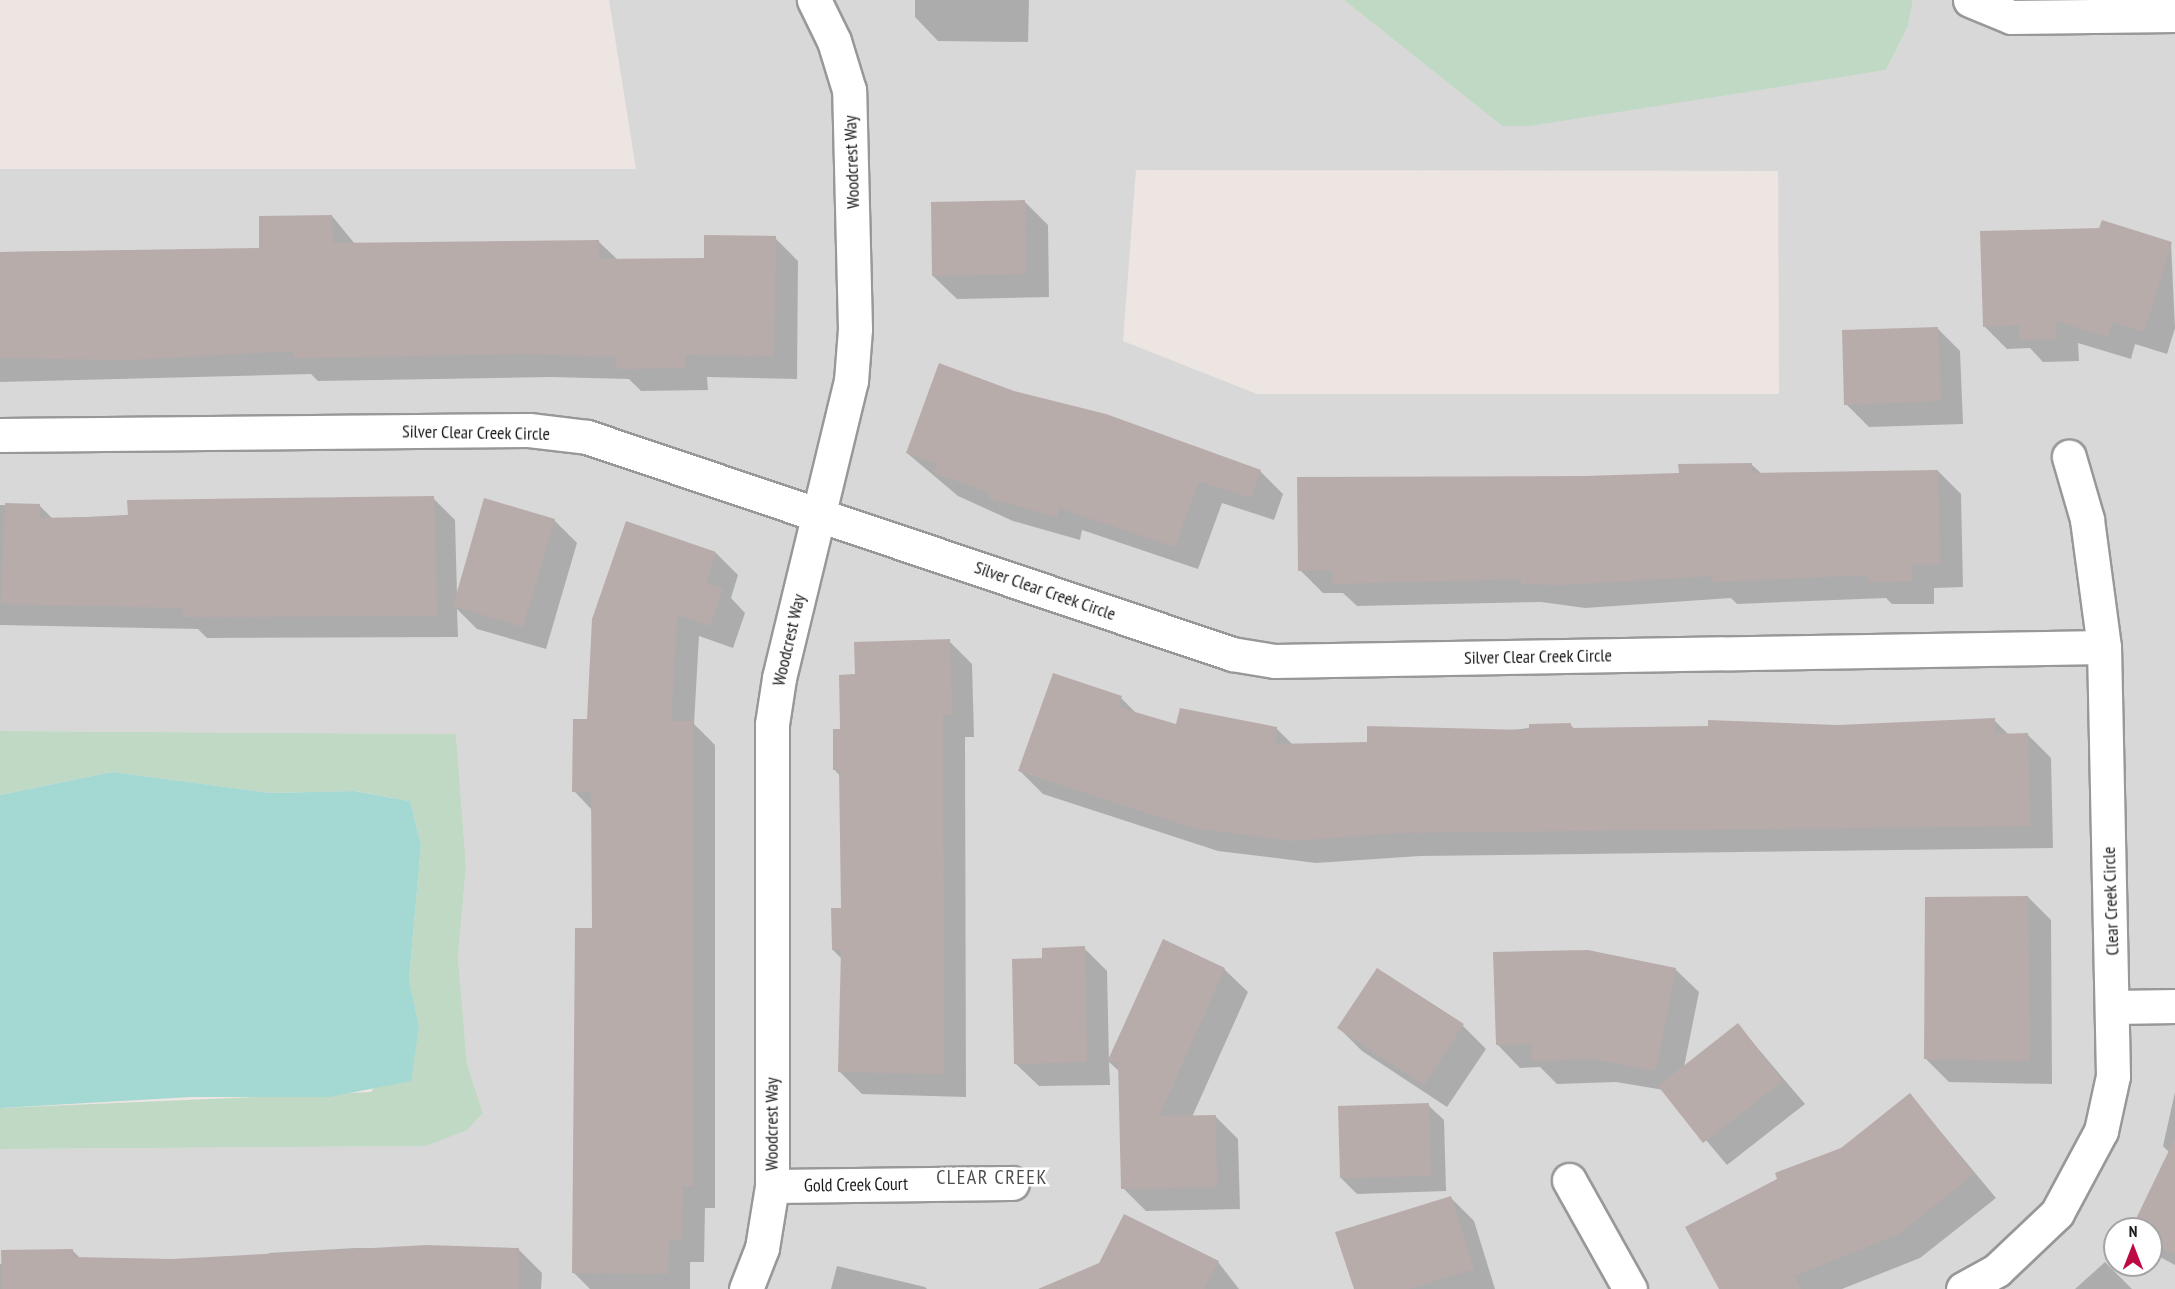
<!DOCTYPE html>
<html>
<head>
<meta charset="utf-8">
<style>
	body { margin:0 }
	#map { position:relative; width:2175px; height:1289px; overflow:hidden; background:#ece5e1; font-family:"PT Sans Narrow",sans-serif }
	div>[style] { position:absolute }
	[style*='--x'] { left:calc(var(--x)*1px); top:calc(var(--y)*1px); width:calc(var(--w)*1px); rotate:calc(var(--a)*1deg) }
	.residential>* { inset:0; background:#d9d8d8 }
	.wetland>* { inset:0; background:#bfd9c5 }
	.water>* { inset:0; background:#a3d8d3 }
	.shadow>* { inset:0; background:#0003 }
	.building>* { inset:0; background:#b8acab }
	.roads { filter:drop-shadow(2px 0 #989898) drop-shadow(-2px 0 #989898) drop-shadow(0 2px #989898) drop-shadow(0 -2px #989898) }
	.minor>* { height:33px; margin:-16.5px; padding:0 16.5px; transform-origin:16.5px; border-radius:16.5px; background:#fff }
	span { translate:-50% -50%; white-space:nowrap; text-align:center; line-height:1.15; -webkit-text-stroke:5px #fff; paint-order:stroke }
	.street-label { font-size:18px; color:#1b1b1b }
	.neighbourhood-label { font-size:20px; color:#4e4e4e; letter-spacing:1.5px }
	.north { position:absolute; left:2103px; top:1217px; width:60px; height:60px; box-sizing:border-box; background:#fff; border:2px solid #a4a4a4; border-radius:50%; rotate:0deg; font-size:16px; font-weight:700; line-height:24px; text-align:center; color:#1b1b1b }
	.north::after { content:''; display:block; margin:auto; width:21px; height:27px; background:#bb0b42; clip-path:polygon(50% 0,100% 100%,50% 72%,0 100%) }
</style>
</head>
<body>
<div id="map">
	<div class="residential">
		<i style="clip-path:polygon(evenodd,609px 0,1344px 0,1502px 126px,1886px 70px,1908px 26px,1913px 0,2175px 0,2175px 1289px,0 1289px,0 1149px,426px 1146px,483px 1113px,467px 1064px,458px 957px,466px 866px,456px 734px,0 731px,0 169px,636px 169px,609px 0,1136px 170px,1778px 171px,1779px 394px,1257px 394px,1123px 341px,1136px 170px,609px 0,2115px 1229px,2151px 1229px,2151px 1265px,2115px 1265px,2115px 1229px)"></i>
	</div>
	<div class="wetland">
		<i style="clip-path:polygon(1344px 0,1913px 0,1908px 26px,1886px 70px,1529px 126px,1502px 126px)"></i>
		<i style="clip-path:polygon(0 731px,456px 734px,466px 866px,458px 957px,467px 1064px,483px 1113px,467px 1130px,426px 1146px,0 1149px,0 1108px,371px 1092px,419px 1026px,409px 979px,421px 845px,410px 801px,355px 791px,271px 793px,112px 772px,0 795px)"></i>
	</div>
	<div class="water">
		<i style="clip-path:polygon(112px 772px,271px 793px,354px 791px,410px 801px,421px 845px,409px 979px,419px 1026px,411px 1081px,329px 1097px,191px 1097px,0 1108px,0 795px)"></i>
	</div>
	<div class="shadow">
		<i style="clip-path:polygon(915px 0,1029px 0,1028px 42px,938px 41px,915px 17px)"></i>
		<i style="clip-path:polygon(1025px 202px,1048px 225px,1049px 297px,957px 299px,933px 276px)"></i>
		<i style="clip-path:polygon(332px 216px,355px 244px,598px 241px,618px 260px,705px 260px,775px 238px,798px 261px,797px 379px,707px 377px,708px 390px,641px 391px,629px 379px,551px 377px,318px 381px,311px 374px,0 382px,0 252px,261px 249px)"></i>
		<i style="clip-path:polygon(2171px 243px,2175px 328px,2167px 354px,2135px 344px,2131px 359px,2078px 343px,2079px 361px,2043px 362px,2030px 348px,2007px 349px,1984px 326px)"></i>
		<i style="clip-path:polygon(1937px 328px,1960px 351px,1963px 424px,1869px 427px,1846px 404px)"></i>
		<i style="clip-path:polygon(1014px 393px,1260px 471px,1283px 494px,1274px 520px,1222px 503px,1198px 569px,1082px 530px,1080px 540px,1013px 521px,958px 496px,907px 453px)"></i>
		<i style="clip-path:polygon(1751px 464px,1762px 474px,1938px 471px,1961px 494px,1963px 587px,1934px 588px,1934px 604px,1892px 604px,1886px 598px,1737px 604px,1731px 598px,1585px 608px,1541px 602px,1357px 606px,1343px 593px,1323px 593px,1300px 570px,1585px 478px,1680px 474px)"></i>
		<i style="clip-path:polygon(433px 498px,455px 520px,457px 594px,554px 520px,577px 543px,546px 649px,477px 629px,457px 609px,458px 637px,207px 638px,198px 629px,0 625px,0 505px,40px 506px,53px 519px)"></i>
		<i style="clip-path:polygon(716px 553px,738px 575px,731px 598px,745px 613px,733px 648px,699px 636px,694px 724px,715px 745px,715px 1208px,705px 1208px,704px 1262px,690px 1262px,690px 1289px,590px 1289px,573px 1272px,594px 930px,593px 811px,574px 791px,588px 721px)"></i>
		<i style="clip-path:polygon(949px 641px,972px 664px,974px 737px,965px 737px,966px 1097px,862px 1094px,839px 1071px,842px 959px,833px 950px,842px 909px,840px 776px,834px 769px,857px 675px)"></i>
		<i style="clip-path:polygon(1121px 698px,1137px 714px,1177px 725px,1276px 728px,1293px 745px,1369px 744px,1570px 724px,1575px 730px,1709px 727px,1709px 722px,1838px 726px,1994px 720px,2009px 735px,2028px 735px,2051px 758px,2053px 848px,1420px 856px,1316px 863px,1218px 851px,1043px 794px,1020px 771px)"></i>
		<i style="clip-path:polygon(2028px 897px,2051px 920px,2052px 1084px,1949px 1082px,1926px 1059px)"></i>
		<i style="clip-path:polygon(1084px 948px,1107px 971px,1109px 1062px,1224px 969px,1248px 992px,1192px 1117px,1215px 1116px,1238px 1139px,1240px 1209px,1146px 1211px,1123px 1188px,1120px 1072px,1109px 1062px,1110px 1085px,1039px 1086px,1015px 1063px,1044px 960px)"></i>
		<i style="clip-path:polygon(1675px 969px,1699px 992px,1684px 1067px,1738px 1025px,1805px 1104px,1727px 1165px,1664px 1090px,1616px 1082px,1557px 1084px,1540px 1067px,1520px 1068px,1497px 1044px)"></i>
		<i style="clip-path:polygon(1463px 1026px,1486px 1049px,1447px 1107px,1362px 1051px,1339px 1028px)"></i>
		<i style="clip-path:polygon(2175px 1092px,2175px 1265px,2151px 1252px,2151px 1229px,2132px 1229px,2169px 1152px,2163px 1146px)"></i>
		<i style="clip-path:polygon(1910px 1095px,1996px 1198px,1920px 1258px,1842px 1289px,1720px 1289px,1842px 1149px)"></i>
		<i style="clip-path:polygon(1428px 1105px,1444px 1120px,1446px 1191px,1357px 1194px,1341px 1178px)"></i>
		<i style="clip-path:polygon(1451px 1198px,1474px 1221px,1495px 1289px,1355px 1289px)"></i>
		<i style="clip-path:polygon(356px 1248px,519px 1250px,542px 1273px,541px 1289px,0 1289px,0 1264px,72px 1250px,81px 1259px,172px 1261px,269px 1259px,269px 1253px)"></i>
		<i style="clip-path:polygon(1218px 1262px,1239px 1289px,1103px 1289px)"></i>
		<i style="clip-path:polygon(2105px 1262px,2132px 1289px,2075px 1289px)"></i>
		<i style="clip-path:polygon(837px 1266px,925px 1287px,927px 1289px,831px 1289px)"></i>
	</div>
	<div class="building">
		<i style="clip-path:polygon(1025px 200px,1026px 274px,932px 276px,931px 202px)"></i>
		<i style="clip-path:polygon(332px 215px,333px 243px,599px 240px,599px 259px,704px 258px,704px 235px,776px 236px,774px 356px,685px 355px,685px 368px,616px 369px,616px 357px,527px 354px,293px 358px,293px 351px,128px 360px,0 358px,0 252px,259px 248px,259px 216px)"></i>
		<i style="clip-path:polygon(2102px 220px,2172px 242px,2144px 332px,2112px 322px,2108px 337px,2056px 321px,2056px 339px,2019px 340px,2019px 325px,1983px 327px,1980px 231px,2099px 228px)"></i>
		<i style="clip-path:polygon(1938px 327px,1941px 401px,1844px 405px,1842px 330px)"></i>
		<i style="clip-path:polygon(939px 363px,1014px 391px,1106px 414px,1261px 470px,1251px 498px,1199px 481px,1175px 547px,1059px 508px,1057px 517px,988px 498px,990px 493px,934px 473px,937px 464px,906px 453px)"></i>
		<i style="clip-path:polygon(1752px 463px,1752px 473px,1938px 470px,1940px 564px,1911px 565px,1912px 581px,1868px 582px,1868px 575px,1712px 582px,1712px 576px,1561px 585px,1521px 584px,1521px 579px,1332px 584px,1333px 570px,1298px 571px,1297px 477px,1585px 476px,1679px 473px,1678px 464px)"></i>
		<i style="clip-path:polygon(434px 496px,437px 616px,183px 617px,183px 608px,1px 604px,5px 503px,40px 504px,40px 518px,128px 516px,127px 500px)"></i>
		<i style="clip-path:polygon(484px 498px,555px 519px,523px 627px,453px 606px)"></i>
		<i style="clip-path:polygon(626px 521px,716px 552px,706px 583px,723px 589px,710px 626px,677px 615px,671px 721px,693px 721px,693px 1186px,683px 1186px,682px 1240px,669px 1240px,668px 1274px,572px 1273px,575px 928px,592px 928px,591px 792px,572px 792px,573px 719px,587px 719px,592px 619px)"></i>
		<i style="clip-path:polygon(950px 639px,952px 715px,943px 715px,944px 1074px,838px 1072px,841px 950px,832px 950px,831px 908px,841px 908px,839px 770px,833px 770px,833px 729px,840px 729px,839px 675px,855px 674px,854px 642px)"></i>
		<i style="clip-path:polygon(1053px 673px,1122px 696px,1118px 707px,1176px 724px,1180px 708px,1277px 727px,1275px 744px,1367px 742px,1367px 726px,1529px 730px,1529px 724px,1571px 723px,1571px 728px,1708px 726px,1708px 720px,1838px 725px,1995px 718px,1995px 734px,2028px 733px,2030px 826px,1396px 833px,1292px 841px,1193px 828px,1018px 771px)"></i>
		<i style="clip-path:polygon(2028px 896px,2030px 1061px,1924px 1059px,1925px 897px)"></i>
		<i style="clip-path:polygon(1163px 939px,1225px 968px,1159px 1116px,1216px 1115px,1217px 1187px,1121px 1189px,1118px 1062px,1107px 1062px)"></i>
		<i style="clip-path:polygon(1085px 946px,1087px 1062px,1014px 1064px,1012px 959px,1042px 958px,1042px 948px)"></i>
		<i style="clip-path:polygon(1588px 950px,1676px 968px,1656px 1071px,1592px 1059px,1532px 1061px,1531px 1044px,1496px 1045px,1493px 952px)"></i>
		<i style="clip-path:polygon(1377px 968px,1464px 1024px,1424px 1085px,1337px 1028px)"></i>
		<i style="clip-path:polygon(1738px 1023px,1783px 1081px,1703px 1143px,1658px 1086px)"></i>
		<i style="clip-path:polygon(1910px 1093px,1974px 1174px,1897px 1235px,1794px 1276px,1801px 1289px,1719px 1289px,1685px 1227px,1777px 1179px,1775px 1173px,1841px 1148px)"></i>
		<i style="clip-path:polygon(1429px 1103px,1431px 1176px,1340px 1178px,1338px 1106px)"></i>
		<i style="clip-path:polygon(2175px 1138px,2175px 1254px,2151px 1242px,2151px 1229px,2131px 1229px)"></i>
		<i style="clip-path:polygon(1451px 1196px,1474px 1269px,1409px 1289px,1354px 1289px,1335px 1232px)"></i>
		<i style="clip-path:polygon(1124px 1214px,1219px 1261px,1204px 1289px,1038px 1289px,1099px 1263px)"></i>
		<i style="clip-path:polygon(427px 1245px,519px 1248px,519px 1289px,2px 1289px,1px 1250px,73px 1249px,73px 1257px,172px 1259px)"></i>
	</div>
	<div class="roads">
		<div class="minor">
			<i style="--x:1970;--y:0;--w:44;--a:22.5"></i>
			<i style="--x:2011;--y:17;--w:164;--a:-0.7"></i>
			<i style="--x:0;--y:435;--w:529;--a:-0.54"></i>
			<i style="--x:529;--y:430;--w:58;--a:6.9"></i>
			<i style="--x:587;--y:437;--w:681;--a:18.59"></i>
			<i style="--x:1232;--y:654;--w:43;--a:9.5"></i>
			<i style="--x:1274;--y:661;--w:830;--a:-0.97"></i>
			<i style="--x:2114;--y:1007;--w:61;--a:-0.9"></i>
			<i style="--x:1569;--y:1180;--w:125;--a:60.8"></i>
			<i style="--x:772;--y:1186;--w:240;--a:-0.7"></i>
			<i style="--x:746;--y:1289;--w:44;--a:-68.7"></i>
			<i style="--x:762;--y:1248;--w:63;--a:-80.8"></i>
			<i style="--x:772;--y:1186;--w:462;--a:-90"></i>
			<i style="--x:772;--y:724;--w:47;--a:-81.3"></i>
			<i style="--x:779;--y:678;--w:306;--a:-76.4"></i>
			<i style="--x:851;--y:381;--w:52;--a:-85.6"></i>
			<i style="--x:855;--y:329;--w:239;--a:-91.4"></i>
			<i style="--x:849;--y:90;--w:51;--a:-107"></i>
			<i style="--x:834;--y:41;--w:46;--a:-116"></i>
			<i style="--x:1963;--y:1289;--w:39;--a:-29"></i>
			<i style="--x:1997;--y:1270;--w:83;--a:-43.5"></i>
			<i style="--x:2057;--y:1213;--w:93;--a:-61.8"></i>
			<i style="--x:2101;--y:1131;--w:56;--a:-77.7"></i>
			<i style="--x:2113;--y:1076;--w:429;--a:-91.2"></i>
			<i style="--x:2104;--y:647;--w:129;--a:-97.6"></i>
			<i style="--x:2087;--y:519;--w:65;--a:-106.2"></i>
		</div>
	</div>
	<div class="street-label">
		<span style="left:852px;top:162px;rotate:-92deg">Woodcrest Way</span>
		<span style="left:476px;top:433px;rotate:1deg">Silver Clear Creek Circle</span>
		<span style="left:1045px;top:591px;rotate:19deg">Silver Clear Creek Circle</span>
		<span style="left:789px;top:640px;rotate:-77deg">Woodcrest Way</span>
		<span style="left:1538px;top:657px;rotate:-1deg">Silver Clear Creek Circle</span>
		<span style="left:2111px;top:901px;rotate:-92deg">Clear Creek Circle</span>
		<span style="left:772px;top:1124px;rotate:-90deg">Woodcrest Way</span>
		<span style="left:856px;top:1185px;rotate:-1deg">Gold Creek Court</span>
	</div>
	<div class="neighbourhood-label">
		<span style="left:992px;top:1177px">CLEAR CREEK</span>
	</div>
	<div class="north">N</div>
</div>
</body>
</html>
